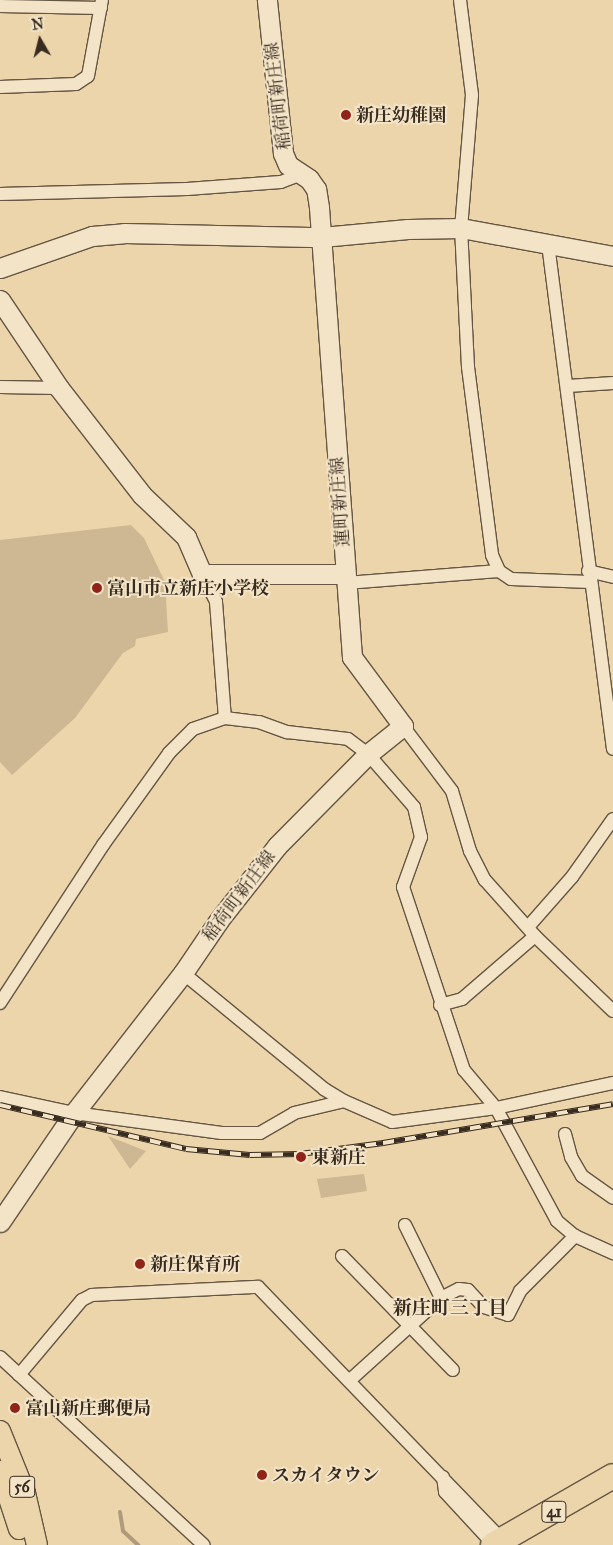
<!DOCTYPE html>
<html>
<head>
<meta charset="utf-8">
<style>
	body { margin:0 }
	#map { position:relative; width:613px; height:1545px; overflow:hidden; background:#edd5ab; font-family:"IM FELL Great Primer","Noto Serif JP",serif }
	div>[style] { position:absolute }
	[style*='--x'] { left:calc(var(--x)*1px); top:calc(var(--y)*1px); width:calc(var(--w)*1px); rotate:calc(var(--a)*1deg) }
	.green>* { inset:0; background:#ceb893 }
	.stream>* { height:4px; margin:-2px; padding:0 2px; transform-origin:2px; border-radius:2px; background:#af9b7b }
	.roads { filter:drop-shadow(1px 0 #655642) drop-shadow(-1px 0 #655642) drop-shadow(0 1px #655642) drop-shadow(0 -1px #655642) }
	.street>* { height:12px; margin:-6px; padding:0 6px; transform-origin:6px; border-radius:6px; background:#f3e4c8 }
	.secondary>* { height:19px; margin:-9.5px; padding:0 9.5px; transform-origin:9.5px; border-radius:9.5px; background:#f3e4c8 }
	.primary>* { height:20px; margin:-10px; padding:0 10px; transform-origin:10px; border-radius:10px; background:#edd5ab }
	.highway>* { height:24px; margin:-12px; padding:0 12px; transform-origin:12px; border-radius:12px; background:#edd5ab }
	.rail>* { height:5.5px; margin-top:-2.75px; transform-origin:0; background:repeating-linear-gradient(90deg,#f3e4c8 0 11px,#382b1f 0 22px); box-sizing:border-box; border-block:1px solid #382b1f }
	.dots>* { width:14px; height:14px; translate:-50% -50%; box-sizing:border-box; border:2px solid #f3e4c8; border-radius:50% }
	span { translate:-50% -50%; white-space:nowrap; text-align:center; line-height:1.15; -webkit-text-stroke:4px #f3e4c8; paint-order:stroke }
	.shield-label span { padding:1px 4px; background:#f3e4c8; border:1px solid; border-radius:4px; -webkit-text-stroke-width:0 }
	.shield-label { font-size:16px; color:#382b1f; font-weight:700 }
	.street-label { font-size:18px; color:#382b1f }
	.poi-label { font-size:18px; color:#382b1f; font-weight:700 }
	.left { translate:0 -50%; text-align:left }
	.neighbourhood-label { font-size:19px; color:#382b1f; font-weight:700 }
	.north { position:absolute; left:15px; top:15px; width:50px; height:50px; -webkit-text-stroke:4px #f3e4c8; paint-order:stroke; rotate:352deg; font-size:14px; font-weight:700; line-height:20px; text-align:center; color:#382b1f }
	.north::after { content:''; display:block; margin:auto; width:18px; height:22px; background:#382b1f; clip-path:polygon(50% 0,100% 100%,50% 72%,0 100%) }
</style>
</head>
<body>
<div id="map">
	<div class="green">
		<i style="clip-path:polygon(131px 525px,144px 538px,165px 582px,168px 632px,136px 639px,135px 646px,123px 653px,75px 718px,12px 775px,0 762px,0 540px)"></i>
		<i style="clip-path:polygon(108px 1136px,146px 1151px,130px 1169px)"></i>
		<i style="clip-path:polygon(364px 1174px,367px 1191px,321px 1198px,317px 1179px)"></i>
	</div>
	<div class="stream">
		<i style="--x:120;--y:1512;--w:19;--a:81"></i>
		<i style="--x:123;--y:1531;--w:21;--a:43"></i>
	</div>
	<div class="roads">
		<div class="street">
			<i style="--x:460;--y:0;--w:96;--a:82.8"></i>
			<i style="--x:472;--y:95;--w:133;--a:94.7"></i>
			<i style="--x:461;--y:228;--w:80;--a:87.1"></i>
			<i style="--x:465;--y:308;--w:59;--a:87.1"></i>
			<i style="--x:468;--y:367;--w:190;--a:82.7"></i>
			<i style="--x:492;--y:555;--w:17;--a:66"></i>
			<i style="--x:499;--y:571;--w:14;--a:34"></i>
			<i style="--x:511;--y:579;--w:79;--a:2.2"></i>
			<i style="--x:0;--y:6;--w:101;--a:1.1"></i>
			<i style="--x:0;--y:87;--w:76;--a:-2.3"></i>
			<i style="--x:76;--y:84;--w:14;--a:-34"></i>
			<i style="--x:88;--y:76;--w:77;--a:-79.6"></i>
			<i style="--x:0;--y:194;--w:187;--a:-1.5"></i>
			<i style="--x:187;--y:189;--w:94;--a:-4.3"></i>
			<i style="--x:281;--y:182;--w:19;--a:-21"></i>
			<i style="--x:548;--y:244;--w:509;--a:82.67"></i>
			<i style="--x:568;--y:386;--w:45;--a:-3.8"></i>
			<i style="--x:0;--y:387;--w:59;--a:1"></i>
			<i style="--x:588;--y:571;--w:26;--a:13"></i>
			<i style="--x:202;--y:574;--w:31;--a:63"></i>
			<i style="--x:216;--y:602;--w:116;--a:85.6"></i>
			<i style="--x:346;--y:583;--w:153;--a:-4.5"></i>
			<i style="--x:403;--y:726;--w:81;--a:53"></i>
			<i style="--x:452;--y:791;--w:63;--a:73.3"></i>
			<i style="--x:470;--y:851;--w:33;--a:63"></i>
			<i style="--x:485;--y:880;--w:75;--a:48.2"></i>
			<i style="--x:535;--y:936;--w:108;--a:43.9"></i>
			<i style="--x:528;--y:927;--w:67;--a:-48.7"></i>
			<i style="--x:572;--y:877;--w:71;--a:-54.7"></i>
			<i style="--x:183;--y:973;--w:183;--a:39.4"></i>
			<i style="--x:324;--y:1089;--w:23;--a:31"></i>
			<i style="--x:344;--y:1101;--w:52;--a:23.6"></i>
			<i style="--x:392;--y:1122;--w:105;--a:-7.7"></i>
			<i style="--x:496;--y:1108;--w:120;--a:-12.1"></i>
			<i style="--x:0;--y:1003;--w:189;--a:-56.9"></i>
			<i style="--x:103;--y:845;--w:113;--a:-54.3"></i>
			<i style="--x:169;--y:753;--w:34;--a:-45"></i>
			<i style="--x:193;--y:729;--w:34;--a:-19"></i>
			<i style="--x:225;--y:718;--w:34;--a:7"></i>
			<i style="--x:259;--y:722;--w:30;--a:20"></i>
			<i style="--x:287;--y:732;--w:61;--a:6.5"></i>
			<i style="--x:348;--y:739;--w:25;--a:37"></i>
			<i style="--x:368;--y:754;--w:70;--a:49"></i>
			<i style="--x:414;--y:807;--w:31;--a:77"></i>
			<i style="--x:421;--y:837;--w:53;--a:109.8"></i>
			<i style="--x:403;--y:887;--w:193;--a:71.6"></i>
			<i style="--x:464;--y:1070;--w:50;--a:49.9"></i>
			<i style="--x:496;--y:1108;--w:128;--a:61.6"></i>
			<i style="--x:557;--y:1221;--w:23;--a:40"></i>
			<i style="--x:575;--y:1236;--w:42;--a:24.1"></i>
			<i style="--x:440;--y:1005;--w:23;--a:-15"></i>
			<i style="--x:462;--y:999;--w:96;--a:-40.8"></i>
			<i style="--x:0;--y:1097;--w:76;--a:12.2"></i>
			<i style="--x:74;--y:1113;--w:149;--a:7.7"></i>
			<i style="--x:222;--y:1133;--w:38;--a:0"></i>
			<i style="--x:260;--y:1133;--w:39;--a:-30"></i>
			<i style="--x:294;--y:1113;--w:51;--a:-13.5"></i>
			<i style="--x:565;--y:1134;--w:24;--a:75"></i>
			<i style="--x:571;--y:1157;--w:22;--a:60"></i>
			<i style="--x:582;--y:1176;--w:38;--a:35"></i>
			<i style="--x:405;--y:1225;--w:81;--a:63.7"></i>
			<i style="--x:342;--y:1256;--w:159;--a:45.8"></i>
			<i style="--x:0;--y:1357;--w:277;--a:42.7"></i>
			<i style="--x:19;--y:1375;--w:98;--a:-50"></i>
			<i style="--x:82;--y:1300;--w:11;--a:-27"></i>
			<i style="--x:92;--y:1295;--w:166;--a:-2.8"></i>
			<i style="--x:258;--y:1287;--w:354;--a:46"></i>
			<i style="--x:349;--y:1381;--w:124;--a:-42.1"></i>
			<i style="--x:441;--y:1298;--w:20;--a:-27"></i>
			<i style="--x:459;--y:1289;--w:9;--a:6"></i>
			<i style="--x:468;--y:1290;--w:23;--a:47"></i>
			<i style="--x:484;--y:1307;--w:25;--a:18"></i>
			<i style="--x:508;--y:1315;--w:27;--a:-63"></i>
			<i style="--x:520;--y:1291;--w:78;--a:-45"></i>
			<i style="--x:443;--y:1477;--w:15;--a:82"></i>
			<i style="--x:445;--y:1492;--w:72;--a:47.2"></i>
		</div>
		<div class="secondary">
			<i style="--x:0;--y:268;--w:97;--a:-19.2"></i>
			<i style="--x:92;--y:236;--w:32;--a:-5"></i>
			<i style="--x:124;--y:233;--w:198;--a:1.2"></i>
			<i style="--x:322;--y:237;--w:86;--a:-5.3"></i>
			<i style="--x:408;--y:229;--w:53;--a:-1.1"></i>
			<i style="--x:461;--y:228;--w:155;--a:10.4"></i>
			<i style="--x:0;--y:300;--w:106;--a:56.2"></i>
			<i style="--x:59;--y:388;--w:135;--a:52.2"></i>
			<i style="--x:142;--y:495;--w:61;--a:43.7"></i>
			<i style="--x:186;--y:537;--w:40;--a:66.6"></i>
			<i style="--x:202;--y:574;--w:143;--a:0"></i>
			<i style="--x:0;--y:1222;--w:132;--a:-55.8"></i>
			<i style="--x:74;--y:1113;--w:177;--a:-52.1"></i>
			<i style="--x:183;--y:973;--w:64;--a:-55.8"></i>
			<i style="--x:219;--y:920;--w:94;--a:-51.9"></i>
			<i style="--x:277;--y:846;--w:129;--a:-45.3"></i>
			<i style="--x:368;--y:754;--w:45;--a:-38.7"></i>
			<i style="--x:403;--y:726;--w:86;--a:-126.5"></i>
			<i style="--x:352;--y:657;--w:451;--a:-94.2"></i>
			<i style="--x:319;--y:207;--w:18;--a:-99"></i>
			<i style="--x:316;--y:189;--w:12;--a:-125"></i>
			<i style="--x:309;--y:179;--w:25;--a:-146"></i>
			<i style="--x:288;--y:165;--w:13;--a:-113"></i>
			<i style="--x:283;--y:153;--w:154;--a:-96"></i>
		</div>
		<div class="primary">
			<i style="--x:0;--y:1431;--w:67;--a:68"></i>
			<i style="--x:25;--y:1493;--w:53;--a:77"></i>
			<i style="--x:0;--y:1471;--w:61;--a:71.9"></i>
		</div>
		<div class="highway">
			<i style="--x:493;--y:1545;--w:138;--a:-29.9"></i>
		</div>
	</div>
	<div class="rail">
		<i style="--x:0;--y:1105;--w:191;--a:13.3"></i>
		<i style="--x:186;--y:1149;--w:64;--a:5.4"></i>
		<i style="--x:250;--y:1155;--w:50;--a:-1.1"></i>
		<i style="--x:300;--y:1154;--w:84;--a:-7.5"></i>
		<i style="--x:383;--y:1143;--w:233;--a:-9.6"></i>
	</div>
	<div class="dots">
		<i style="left:346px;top:115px;background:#8f2418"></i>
		<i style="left:97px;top:588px;background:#8f2418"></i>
		<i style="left:301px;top:1157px;background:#8f2418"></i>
		<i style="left:140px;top:1264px;background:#8f2418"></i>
		<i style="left:15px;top:1408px;background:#8f2418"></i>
		<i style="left:262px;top:1475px;background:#8f2418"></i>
	</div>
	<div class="shield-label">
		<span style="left:22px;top:1487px">56</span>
		<span style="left:554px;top:1512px">41</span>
	</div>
	<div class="street-label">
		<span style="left:278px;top:96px;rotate:-97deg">稲荷町新庄線</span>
		<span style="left:340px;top:502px;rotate:-94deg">蓮町新庄線</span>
		<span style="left:239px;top:896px;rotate:-53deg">稲荷町新庄線</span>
	</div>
	<div class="poi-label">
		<span class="left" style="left:356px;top:115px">新庄幼稚園</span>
		<span class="left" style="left:107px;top:588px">富山市立新庄小学校</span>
		<span class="left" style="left:312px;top:1157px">東新庄</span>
		<span class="left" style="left:150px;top:1264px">新庄保育所</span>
		<span class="left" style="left:25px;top:1408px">富山新庄郵便局</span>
		<span class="left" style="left:272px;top:1475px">スカイタウン</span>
	</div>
	<div class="neighbourhood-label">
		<span style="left:450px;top:1308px">新庄町三丁目</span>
	</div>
	<div class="north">N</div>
</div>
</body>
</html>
